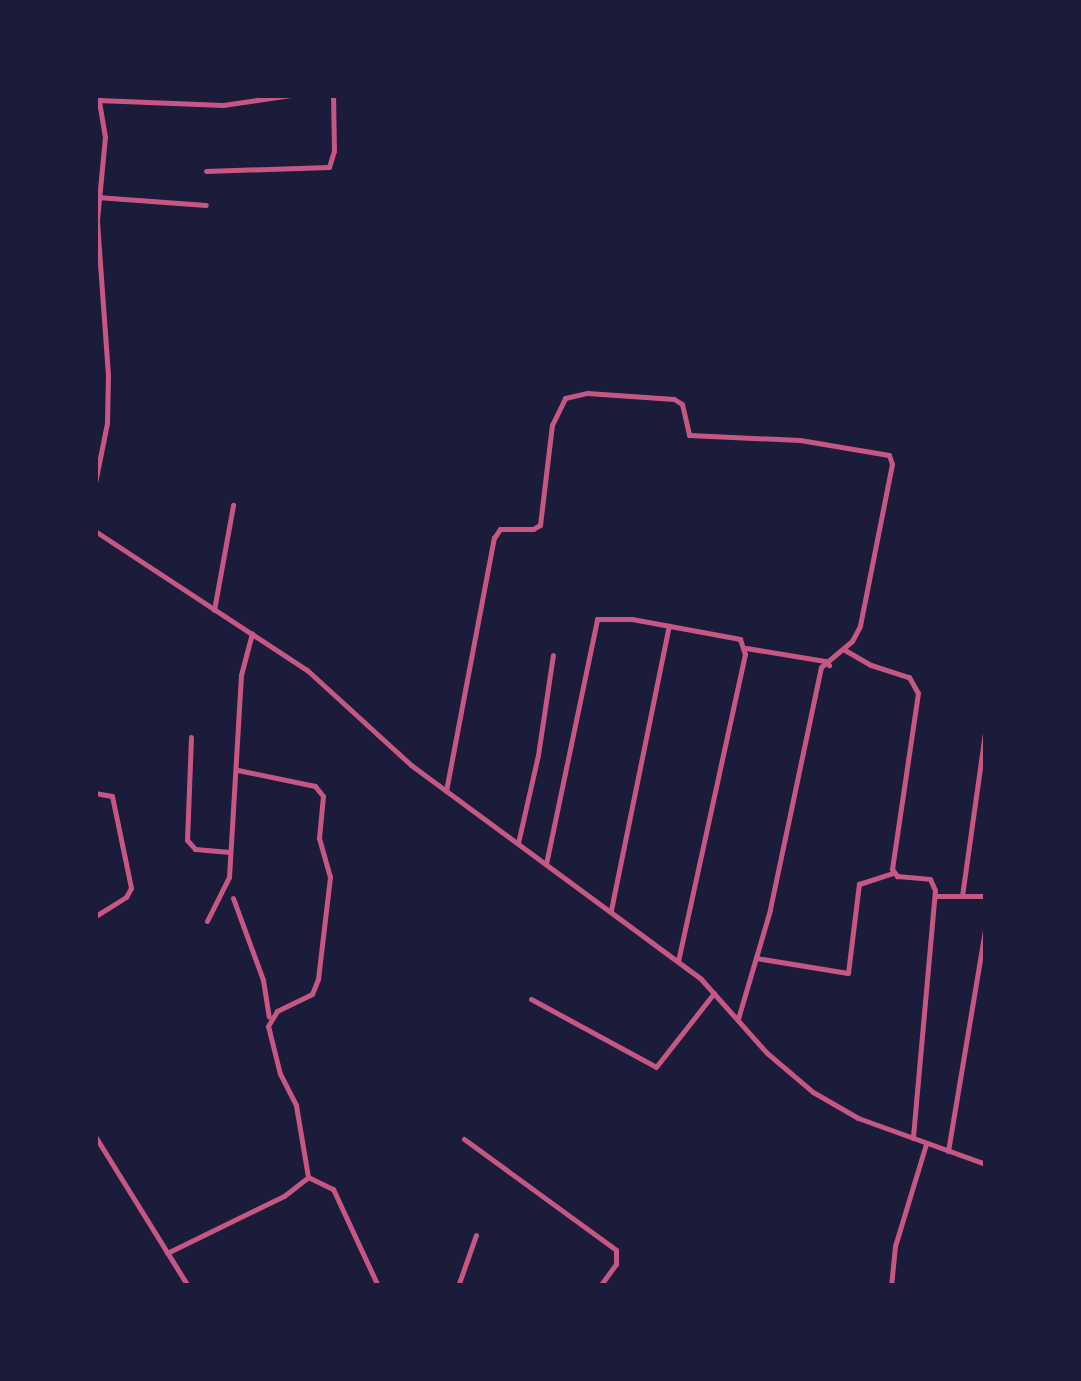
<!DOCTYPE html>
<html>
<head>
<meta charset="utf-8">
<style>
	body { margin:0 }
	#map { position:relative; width:1081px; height:1381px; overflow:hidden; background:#1b1b3a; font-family:"DM Sans",sans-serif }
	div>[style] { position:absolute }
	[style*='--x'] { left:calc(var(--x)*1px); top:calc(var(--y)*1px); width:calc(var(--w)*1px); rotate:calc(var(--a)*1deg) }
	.minor>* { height:5px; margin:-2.5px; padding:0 2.5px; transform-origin:2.5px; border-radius:2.5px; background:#c65784 }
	span { translate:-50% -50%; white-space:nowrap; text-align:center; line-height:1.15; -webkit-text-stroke:10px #1b1b3a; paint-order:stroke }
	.frame { position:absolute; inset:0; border:98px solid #1b1b3a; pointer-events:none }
</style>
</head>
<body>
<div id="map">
	<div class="minor">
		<i style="--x:98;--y:100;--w:125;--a:2.3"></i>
		<i style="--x:223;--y:105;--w:69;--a:-8.4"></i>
		<i style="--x:206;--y:171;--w:123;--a:-1.9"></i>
		<i style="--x:329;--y:167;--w:17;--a:-73"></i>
		<i style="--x:334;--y:151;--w:56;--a:-91"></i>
		<i style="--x:97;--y:197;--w:109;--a:4.2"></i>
		<i style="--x:95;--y:483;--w:61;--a:-78.7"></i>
		<i style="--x:107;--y:423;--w:48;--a:-88.8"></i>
		<i style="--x:108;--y:375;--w:155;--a:-94.1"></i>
		<i style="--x:97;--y:220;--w:83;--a:-84.5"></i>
		<i style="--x:105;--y:137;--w:43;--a:-99.5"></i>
		<i style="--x:95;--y:531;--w:254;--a:33.3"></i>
		<i style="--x:307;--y:670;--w:141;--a:42.4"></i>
		<i style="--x:411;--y:765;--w:360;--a:36.4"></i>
		<i style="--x:701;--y:979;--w:99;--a:48.3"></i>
		<i style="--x:767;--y:1053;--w:60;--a:40.3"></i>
		<i style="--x:813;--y:1092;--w:52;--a:30"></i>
		<i style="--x:858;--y:1118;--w:136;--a:19.8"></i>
		<i style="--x:214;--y:610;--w:107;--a:-79.7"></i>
		<i style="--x:746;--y:648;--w:80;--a:9.3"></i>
		<i style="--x:825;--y:661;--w:6;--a:45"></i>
		<i style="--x:843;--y:649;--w:32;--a:30"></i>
		<i style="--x:871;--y:665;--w:40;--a:18"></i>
		<i style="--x:909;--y:677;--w:18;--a:61"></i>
		<i style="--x:918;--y:693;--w:178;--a:98.4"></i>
		<i style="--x:892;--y:869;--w:9;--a:54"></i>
		<i style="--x:897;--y:876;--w:33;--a:5"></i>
		<i style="--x:930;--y:879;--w:12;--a:66"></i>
		<i style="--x:935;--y:890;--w:249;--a:95.1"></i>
		<i style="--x:191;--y:737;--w:103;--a:92.2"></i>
		<i style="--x:187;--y:840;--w:12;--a:48"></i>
		<i style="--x:195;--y:849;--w:35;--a:5"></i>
		<i style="--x:446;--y:791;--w:258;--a:-79.3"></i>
		<i style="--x:494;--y:538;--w:11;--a:-56"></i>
		<i style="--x:500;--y:529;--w:33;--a:0"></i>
		<i style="--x:533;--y:529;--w:8;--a:-30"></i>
		<i style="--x:540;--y:525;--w:101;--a:-83.2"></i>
		<i style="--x:552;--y:425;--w:30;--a:-64"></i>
		<i style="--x:565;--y:398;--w:23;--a:-13"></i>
		<i style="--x:587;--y:393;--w:87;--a:3.9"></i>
		<i style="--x:674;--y:399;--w:9;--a:32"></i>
		<i style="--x:682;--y:404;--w:32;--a:77"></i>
		<i style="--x:689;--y:435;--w:111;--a:2.6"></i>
		<i style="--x:800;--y:440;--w:90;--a:9.6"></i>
		<i style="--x:889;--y:455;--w:9;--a:72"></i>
		<i style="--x:892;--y:464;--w:165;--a:101.2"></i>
		<i style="--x:860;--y:626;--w:17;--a:118"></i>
		<i style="--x:852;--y:641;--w:40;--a:140"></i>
		<i style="--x:821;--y:667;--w:248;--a:101.9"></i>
		<i style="--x:770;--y:910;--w:114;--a:106.4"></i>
		<i style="--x:95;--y:793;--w:17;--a:10"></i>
		<i style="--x:112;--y:796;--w:94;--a:78.3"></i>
		<i style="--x:131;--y:888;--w:10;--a:119"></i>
		<i style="--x:126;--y:897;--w:36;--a:148"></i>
		<i style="--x:518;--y:843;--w:90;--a:-77.2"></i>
		<i style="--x:538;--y:755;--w:101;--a:-81.5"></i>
		<i style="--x:546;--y:864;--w:250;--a:-78.2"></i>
		<i style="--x:597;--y:619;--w:35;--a:0"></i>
		<i style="--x:632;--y:619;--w:110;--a:10.5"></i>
		<i style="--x:740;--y:639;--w:16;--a:72"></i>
		<i style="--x:745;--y:654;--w:314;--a:102.3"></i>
		<i style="--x:935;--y:896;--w:51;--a:0"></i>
		<i style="--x:962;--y:896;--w:172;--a:-82"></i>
		<i style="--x:233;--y:898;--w:87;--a:69.9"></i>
		<i style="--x:263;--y:980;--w:37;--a:81"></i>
		<i style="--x:611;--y:910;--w:290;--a:-78.5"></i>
		<i style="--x:207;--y:921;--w:49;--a:-63.4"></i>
		<i style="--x:229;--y:877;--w:202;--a:-86.6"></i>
		<i style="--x:241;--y:675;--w:43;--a:-75.3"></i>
		<i style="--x:756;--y:958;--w:93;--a:9.3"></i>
		<i style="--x:848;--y:973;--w:90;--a:-83"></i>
		<i style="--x:859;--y:884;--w:36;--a:-18"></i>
		<i style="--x:531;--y:999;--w:142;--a:28.5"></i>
		<i style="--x:656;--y:1067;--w:94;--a:-51.9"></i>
		<i style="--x:95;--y:1136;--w:176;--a:58.2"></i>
		<i style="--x:464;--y:1139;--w:188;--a:36.1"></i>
		<i style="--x:616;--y:1250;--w:14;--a:90"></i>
		<i style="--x:616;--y:1264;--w:27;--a:126"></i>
		<i style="--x:948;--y:1151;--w:230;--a:-80.5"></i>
		<i style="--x:308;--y:1177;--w:28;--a:26"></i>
		<i style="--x:333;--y:1189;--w:107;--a:65.1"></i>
		<i style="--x:167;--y:1253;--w:130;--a:-26"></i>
		<i style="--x:284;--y:1196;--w:31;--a:-38"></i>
		<i style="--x:308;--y:1177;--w:73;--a:-99.5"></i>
		<i style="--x:296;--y:1105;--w:35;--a:-117"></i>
		<i style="--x:280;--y:1074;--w:49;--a:-104"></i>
		<i style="--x:268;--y:1026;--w:17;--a:-59"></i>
		<i style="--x:277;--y:1011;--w:39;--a:-26"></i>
		<i style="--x:312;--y:994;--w:16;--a:-68"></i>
		<i style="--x:318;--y:979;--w:103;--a:-83.3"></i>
		<i style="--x:330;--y:877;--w:41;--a:-105.8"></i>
		<i style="--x:319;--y:838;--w:42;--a:-84.6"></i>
		<i style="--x:323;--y:796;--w:13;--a:-129"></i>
		<i style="--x:315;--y:786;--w:79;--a:-168.3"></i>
		<i style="--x:458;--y:1286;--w:54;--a:-70.6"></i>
		<i style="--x:745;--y:1286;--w:1;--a:-90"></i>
		<i style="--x:891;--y:1286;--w:40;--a:-84.3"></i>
		<i style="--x:895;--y:1246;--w:107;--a:-73.1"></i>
	</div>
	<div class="frame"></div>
</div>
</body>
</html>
